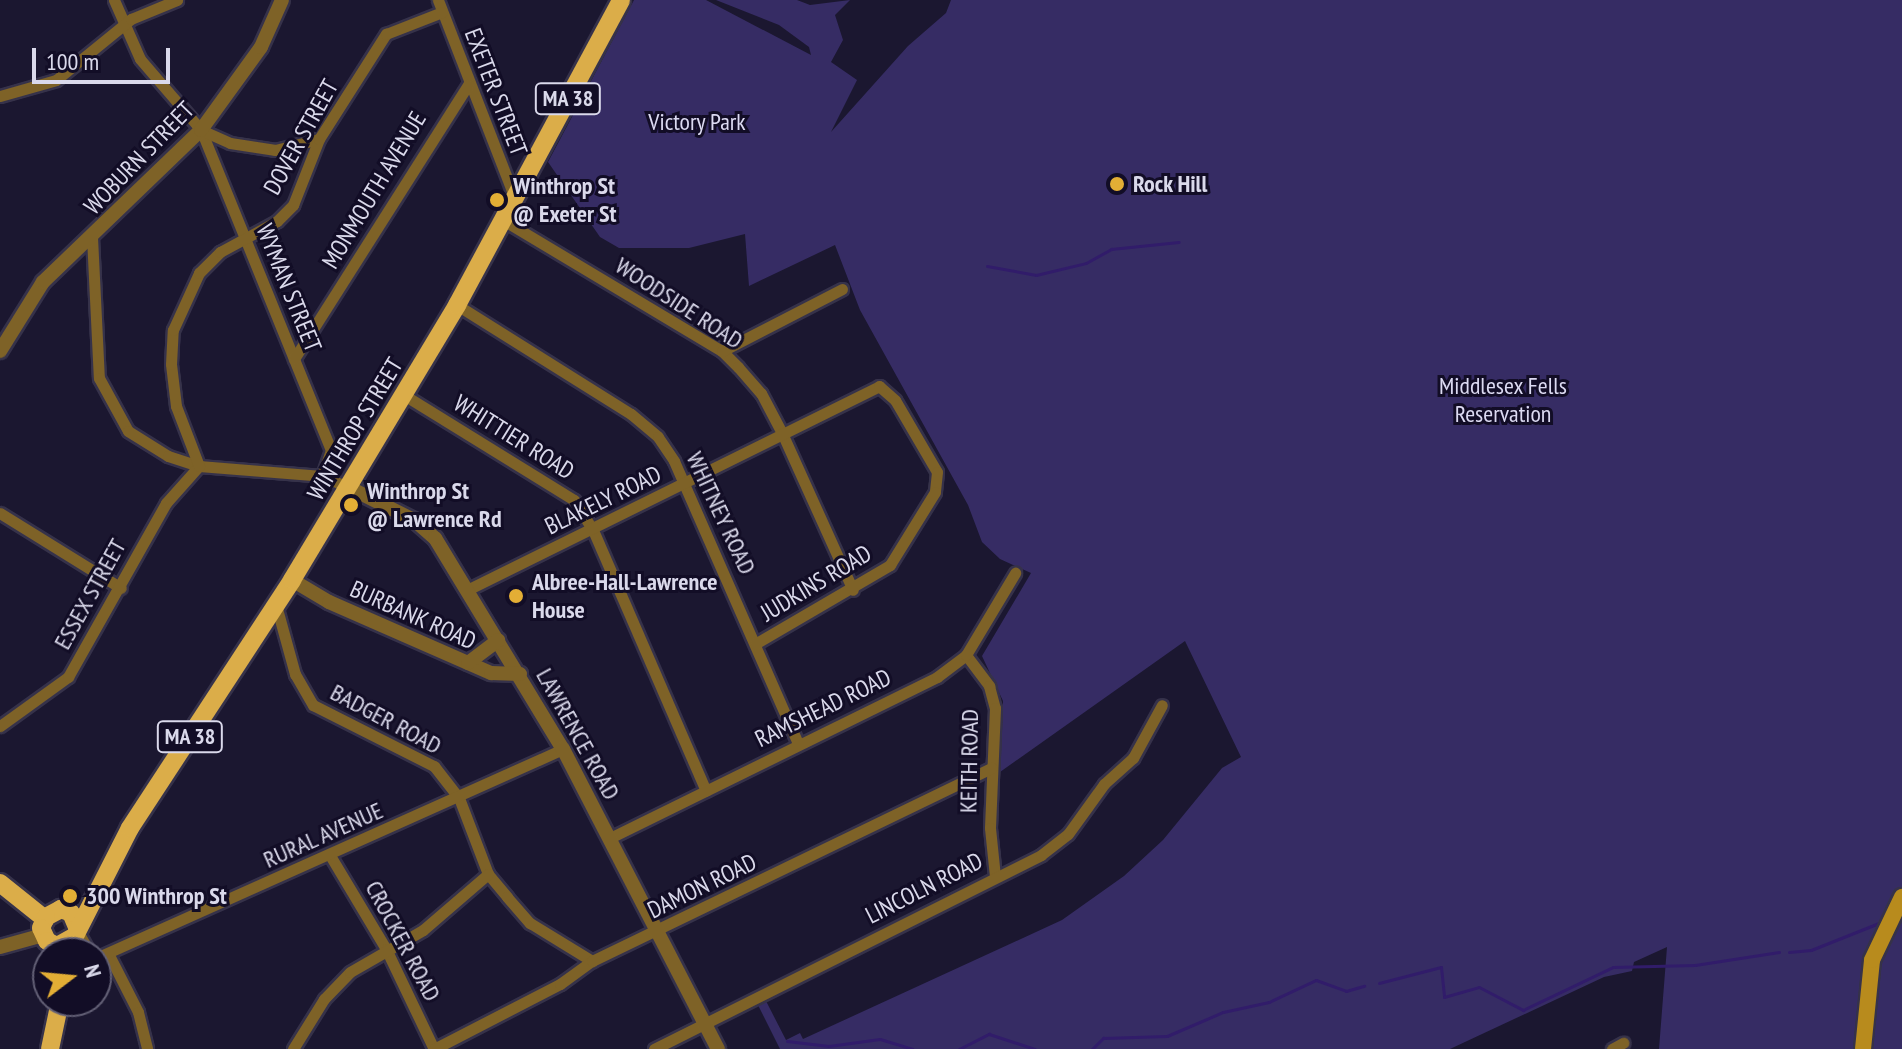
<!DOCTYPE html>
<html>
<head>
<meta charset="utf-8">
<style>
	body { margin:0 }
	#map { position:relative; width:1902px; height:1049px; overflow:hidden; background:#1b1730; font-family:"PT Sans Narrow",sans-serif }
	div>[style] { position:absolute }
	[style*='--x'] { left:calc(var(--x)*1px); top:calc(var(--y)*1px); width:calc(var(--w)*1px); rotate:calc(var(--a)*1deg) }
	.green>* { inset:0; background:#362c64 }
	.stream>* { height:3px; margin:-1.5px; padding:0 1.5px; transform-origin:1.5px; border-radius:1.5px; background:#311c6a }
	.roads { filter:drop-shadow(2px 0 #36324a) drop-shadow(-2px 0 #36324a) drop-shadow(0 2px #36324a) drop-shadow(0 -2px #36324a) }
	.minor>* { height:11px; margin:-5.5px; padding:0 5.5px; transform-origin:5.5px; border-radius:5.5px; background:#7e6227 }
	.tertiary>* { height:14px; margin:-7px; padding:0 7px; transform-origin:7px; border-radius:7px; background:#7e6227 }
	.secondary>* { height:16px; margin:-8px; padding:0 8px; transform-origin:8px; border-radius:8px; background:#b88b1d }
	.primary>* { height:18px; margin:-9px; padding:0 9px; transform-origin:9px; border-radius:9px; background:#dbad49 }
	.dots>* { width:22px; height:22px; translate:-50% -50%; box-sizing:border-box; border:4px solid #120d26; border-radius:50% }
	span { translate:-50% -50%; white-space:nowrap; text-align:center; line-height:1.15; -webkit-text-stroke:6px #120d26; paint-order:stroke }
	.shield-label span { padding:2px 6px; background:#120d26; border:2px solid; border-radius:6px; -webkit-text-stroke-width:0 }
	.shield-label { font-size:22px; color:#dad9eb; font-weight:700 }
	.street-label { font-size:24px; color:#dad9eb }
	.park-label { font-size:24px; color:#dcdaf2 }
	.poi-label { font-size:24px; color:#dad9eb; font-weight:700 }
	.left { translate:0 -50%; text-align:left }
	.north { position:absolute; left:32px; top:937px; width:80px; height:80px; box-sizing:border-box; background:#120d26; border:2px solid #625f75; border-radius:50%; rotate:74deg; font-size:22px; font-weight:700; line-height:32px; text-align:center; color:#dad9eb }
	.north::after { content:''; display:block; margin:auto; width:28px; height:36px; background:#e3ae35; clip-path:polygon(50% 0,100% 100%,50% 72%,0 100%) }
	.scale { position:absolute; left:32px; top:48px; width:138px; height:36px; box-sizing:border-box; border:4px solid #dad9eb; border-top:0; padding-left:10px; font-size:24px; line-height:28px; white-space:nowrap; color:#dad9eb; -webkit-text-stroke:6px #120d26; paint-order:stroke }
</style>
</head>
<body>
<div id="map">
	<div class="green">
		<i style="clip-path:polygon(634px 0,706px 0,811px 55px,809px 47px,779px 25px,716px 0,797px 0,810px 5px,850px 0,835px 15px,843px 40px,831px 62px,857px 80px,831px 132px,908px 46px,946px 13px,951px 0,1902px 0,1902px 1049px,1659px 1049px,1667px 947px,1634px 962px,1632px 971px,1604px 977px,1450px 1049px,780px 1049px,758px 1005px,766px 1001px,786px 1040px,800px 1033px,803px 1039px,1062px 920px,1124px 876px,1163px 840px,1222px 768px,1241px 757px,1185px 641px,1000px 772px,1003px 701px,982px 656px,1031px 573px,1000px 559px,982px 542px,968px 505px,860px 310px,835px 245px,749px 286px,745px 234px,689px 248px,619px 248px,600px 237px,548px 162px)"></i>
	</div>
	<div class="stream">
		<i style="--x:987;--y:266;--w:50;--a:10.4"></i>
		<i style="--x:1036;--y:275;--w:51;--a:-13.5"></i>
		<i style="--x:1086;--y:263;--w:29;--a:-29"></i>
		<i style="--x:1111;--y:249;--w:68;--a:-5.9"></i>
		<i style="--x:1789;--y:952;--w:22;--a:-5"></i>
		<i style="--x:1811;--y:950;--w:73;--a:-21.7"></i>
		<i style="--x:1379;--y:983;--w:64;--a:-14.5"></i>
		<i style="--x:1441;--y:967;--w:30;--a:84"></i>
		<i style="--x:1444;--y:997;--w:36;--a:-16"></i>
		<i style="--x:1479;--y:987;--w:50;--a:27.6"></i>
		<i style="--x:1523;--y:1010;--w:100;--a:-25.5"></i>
		<i style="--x:1613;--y:967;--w:82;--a:-1.4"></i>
		<i style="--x:1695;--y:965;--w:85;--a:-8.8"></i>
		<i style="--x:787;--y:1041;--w:42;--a:6.8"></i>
		<i style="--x:829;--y:1046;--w:51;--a:-7.8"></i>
		<i style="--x:880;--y:1039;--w:34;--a:17"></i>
		<i style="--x:959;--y:1049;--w:34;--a:-27"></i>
		<i style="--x:989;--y:1034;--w:48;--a:18.1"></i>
		<i style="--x:1092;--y:1049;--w:16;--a:-45"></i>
		<i style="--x:1103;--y:1038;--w:64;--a:-1.8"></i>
		<i style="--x:1167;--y:1036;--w:61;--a:-23.2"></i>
		<i style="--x:1223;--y:1012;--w:47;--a:-12.3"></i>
		<i style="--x:1269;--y:1002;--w:52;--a:-25.1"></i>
		<i style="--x:1316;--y:980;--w:32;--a:20"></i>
		<i style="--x:1346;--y:991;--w:19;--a:-16"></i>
	</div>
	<div class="roads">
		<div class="minor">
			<i style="--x:114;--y:0;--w:64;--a:66.2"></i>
			<i style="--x:140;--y:59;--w:94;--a:49.3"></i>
			<i style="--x:201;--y:130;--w:345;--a:67.9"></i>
			<i style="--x:331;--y:450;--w:28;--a:109"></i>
			<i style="--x:438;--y:0;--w:213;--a:68.8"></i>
			<i style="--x:0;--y:96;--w:58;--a:-15.9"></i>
			<i style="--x:56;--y:80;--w:97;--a:-39.1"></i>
			<i style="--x:131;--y:19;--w:50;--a:-22.4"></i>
			<i style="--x:201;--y:130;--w:32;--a:24"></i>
			<i style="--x:230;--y:143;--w:46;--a:8.8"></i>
			<i style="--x:275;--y:150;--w:45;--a:-14"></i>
			<i style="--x:503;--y:220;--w:255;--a:30.9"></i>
			<i style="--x:722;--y:351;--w:23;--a:45"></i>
			<i style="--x:738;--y:367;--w:35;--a:49"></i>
			<i style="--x:761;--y:393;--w:45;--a:62.3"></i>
			<i style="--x:782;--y:433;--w:172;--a:65.7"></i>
			<i style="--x:92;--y:237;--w:141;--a:87.2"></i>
			<i style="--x:99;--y:378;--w:60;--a:61.3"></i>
			<i style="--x:128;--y:431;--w:47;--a:32"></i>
			<i style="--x:168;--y:456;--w:33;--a:18"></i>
			<i style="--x:199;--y:466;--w:123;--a:4.6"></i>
			<i style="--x:322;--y:476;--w:28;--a:23"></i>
			<i style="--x:457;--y:305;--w:205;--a:32.1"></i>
			<i style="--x:631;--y:414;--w:35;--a:40"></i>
			<i style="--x:658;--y:437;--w:29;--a:56"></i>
			<i style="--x:674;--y:461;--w:308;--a:66.3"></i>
			<i style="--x:722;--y:351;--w:135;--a:-27.3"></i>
			<i style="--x:294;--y:359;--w:325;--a:-57.6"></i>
			<i style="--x:404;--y:395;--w:200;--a:31.7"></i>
			<i style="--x:574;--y:500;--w:36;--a:58"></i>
			<i style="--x:593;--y:530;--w:284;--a:66.6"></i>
			<i style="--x:0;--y:513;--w:142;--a:31.8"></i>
			<i style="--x:467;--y:590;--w:460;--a:-26.3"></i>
			<i style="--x:879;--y:386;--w:21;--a:41"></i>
			<i style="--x:895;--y:400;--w:83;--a:59.7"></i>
			<i style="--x:937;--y:472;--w:20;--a:96"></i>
			<i style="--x:935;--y:492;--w:86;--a:121.7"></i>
			<i style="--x:890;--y:565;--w:156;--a:149.7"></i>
			<i style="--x:276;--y:605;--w:72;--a:74.6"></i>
			<i style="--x:295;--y:674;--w:36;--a:60"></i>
			<i style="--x:313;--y:705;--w:136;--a:26.8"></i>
			<i style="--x:434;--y:766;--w:41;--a:52"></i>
			<i style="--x:459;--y:798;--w:81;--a:69.1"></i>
			<i style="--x:488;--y:874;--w:30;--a:50"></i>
			<i style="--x:507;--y:897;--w:35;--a:49"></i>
			<i style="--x:530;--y:923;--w:73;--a:31.5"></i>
			<i style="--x:966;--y:655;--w:39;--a:53"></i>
			<i style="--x:989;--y:686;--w:23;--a:75"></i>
			<i style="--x:995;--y:708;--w:120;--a:92.4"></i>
			<i style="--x:990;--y:828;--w:48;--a:84.1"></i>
			<i style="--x:0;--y:726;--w:84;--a:-35.8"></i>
			<i style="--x:68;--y:677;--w:200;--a:-60.6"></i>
			<i style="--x:166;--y:503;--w:50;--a:-48.3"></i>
			<i style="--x:199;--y:466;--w:64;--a:-111"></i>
			<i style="--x:176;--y:406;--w:42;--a:-96.8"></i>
			<i style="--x:171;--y:364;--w:34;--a:-87"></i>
			<i style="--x:173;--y:330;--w:63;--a:-65.5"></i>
			<i style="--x:199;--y:273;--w:30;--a:-45"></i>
			<i style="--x:220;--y:252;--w:65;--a:-28.5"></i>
			<i style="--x:277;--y:221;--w:23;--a:-45"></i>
			<i style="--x:293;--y:205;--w:71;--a:-68.5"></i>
			<i style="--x:319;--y:139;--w:125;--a:-57.5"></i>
			<i style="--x:386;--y:34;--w:60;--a:-21.4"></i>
			<i style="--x:610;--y:838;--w:364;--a:-26.2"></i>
			<i style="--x:937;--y:677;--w:36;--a:-37"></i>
			<i style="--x:966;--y:655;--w:96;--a:-59.1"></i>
			<i style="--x:331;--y:857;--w:107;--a:59.1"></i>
			<i style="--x:386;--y:949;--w:111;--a:64.4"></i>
			<i style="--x:77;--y:930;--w:26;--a:61"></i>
			<i style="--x:109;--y:955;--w:64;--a:63"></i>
			<i style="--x:138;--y:1012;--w:38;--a:76"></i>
			<i style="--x:96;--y:958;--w:512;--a:-24.11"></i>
			<i style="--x:293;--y:1049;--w:59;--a:-58.2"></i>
			<i style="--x:324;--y:999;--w:37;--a:-46"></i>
			<i style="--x:350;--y:972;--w:84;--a:-29.9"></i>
			<i style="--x:423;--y:930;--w:86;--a:-40.7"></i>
			<i style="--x:434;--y:1049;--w:142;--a:-27.3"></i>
			<i style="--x:560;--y:984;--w:39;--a:-36"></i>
			<i style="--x:592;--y:961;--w:444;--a:-25.8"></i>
			<i style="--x:654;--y:1049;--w:433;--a:-26.6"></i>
			<i style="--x:1041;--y:855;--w:34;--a:-38"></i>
			<i style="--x:1068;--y:834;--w:62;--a:-54.2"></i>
			<i style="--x:1104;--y:784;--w:39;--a:-42"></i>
			<i style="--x:1133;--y:758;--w:60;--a:-61.3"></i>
			<i style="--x:1612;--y:1049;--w:13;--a:-29"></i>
		</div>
		<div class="tertiary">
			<i style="--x:0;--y:351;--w:81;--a:-58.1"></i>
			<i style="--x:43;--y:282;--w:219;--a:-43.9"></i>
			<i style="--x:201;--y:130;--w:102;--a:-54.1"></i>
			<i style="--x:261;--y:47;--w:51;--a:-65.9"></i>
			<i style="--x:348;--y:487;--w:74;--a:26.6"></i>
			<i style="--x:414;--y:520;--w:28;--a:41"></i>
			<i style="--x:435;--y:538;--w:247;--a:58.8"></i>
			<i style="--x:563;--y:749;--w:338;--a:62.7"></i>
			<i style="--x:292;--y:580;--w:43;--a:30.7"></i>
			<i style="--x:329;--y:602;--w:177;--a:23.7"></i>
			<i style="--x:491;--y:673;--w:29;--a:2"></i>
			<i style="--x:468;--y:663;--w:38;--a:-37"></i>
			<i style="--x:0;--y:947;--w:45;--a:-15.6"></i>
		</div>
		<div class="secondary">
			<i style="--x:1863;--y:1049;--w:89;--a:-84.2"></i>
			<i style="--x:1872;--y:960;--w:70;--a:-64.5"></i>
		</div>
		<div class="primary">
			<i style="--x:0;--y:883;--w:58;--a:38.7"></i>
			<i style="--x:77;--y:927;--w:15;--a:-113"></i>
			<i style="--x:71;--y:913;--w:11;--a:-158"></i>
			<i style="--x:61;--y:909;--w:17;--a:152"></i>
			<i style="--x:46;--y:917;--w:12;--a:114"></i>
			<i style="--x:41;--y:928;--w:14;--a:65"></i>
			<i style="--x:47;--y:941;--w:11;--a:27"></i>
			<i style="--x:57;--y:946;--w:21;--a:-29"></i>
			<i style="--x:75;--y:936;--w:121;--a:-63"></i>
			<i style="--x:130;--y:828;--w:296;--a:-56.8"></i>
			<i style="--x:292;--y:580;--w:321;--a:-59"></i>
			<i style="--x:457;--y:305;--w:346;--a:-61.7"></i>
			<i style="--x:50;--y:1049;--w:49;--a:-78.2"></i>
		</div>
	</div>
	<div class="dots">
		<i style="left:1117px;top:184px;background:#e3ae35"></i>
		<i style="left:497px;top:200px;background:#e3ae35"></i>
		<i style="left:351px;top:505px;background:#e3ae35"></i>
		<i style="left:516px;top:596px;background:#e3ae35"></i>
		<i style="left:70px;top:896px;background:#e3ae35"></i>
	</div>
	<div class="shield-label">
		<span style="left:568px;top:99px">MA 38</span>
		<span style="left:190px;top:737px">MA 38</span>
	</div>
	<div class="street-label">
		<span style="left:496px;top:92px;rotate:69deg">EXETER STREET</span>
		<span style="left:301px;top:137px;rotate:-61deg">DOVER STREET</span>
		<span style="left:139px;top:158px;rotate:-46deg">WOBURN STREET</span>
		<span style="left:374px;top:190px;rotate:-59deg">MONMOUTH AVENUE</span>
		<span style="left:289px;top:288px;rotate:68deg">WYMAN STREET</span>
		<span style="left:679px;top:303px;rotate:33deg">WOODSIDE ROAD</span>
		<span style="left:355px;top:429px;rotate:-59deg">WINTHROP STREET</span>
		<span style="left:514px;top:437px;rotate:32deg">WHITTIER ROAD</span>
		<span style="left:603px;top:500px;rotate:-26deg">BLAKELY ROAD</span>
		<span style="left:721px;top:513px;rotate:65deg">WHITNEY ROAD</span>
		<span style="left:816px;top:583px;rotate:-31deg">JUDKINS ROAD</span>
		<span style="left:90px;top:594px;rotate:-61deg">ESSEX STREET</span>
		<span style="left:413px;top:615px;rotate:24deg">BURBANK ROAD</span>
		<span style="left:823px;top:708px;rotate:-26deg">RAMSHEAD ROAD</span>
		<span style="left:386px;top:719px;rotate:28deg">BADGER ROAD</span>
		<span style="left:578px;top:734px;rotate:61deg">LAWRENCE ROAD</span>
		<span style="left:969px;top:761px;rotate:-89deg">KEITH ROAD</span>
		<span style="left:323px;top:835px;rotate:-24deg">RURAL AVENUE</span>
		<span style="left:702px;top:886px;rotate:-26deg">DAMON ROAD</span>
		<span style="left:924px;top:888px;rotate:-27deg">LINCOLN ROAD</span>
		<span style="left:403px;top:941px;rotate:62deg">CROCKER ROAD</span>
	</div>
	<div class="park-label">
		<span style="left:697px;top:122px">Victory Park</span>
		<span style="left:1503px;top:400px">Middlesex Fells<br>Reservation</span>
	</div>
	<div class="poi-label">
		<span class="left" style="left:1133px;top:184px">Rock Hill</span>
		<span class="left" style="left:513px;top:200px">Winthrop St<br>@ Exeter St</span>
		<span class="left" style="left:367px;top:505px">Winthrop St<br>@ Lawrence Rd</span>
		<span class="left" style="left:532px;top:596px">Albree-Hall-Lawrence<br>House</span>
		<span class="left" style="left:86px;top:896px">300 Winthrop St</span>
	</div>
	<div class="north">N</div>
	<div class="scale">100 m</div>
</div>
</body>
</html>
